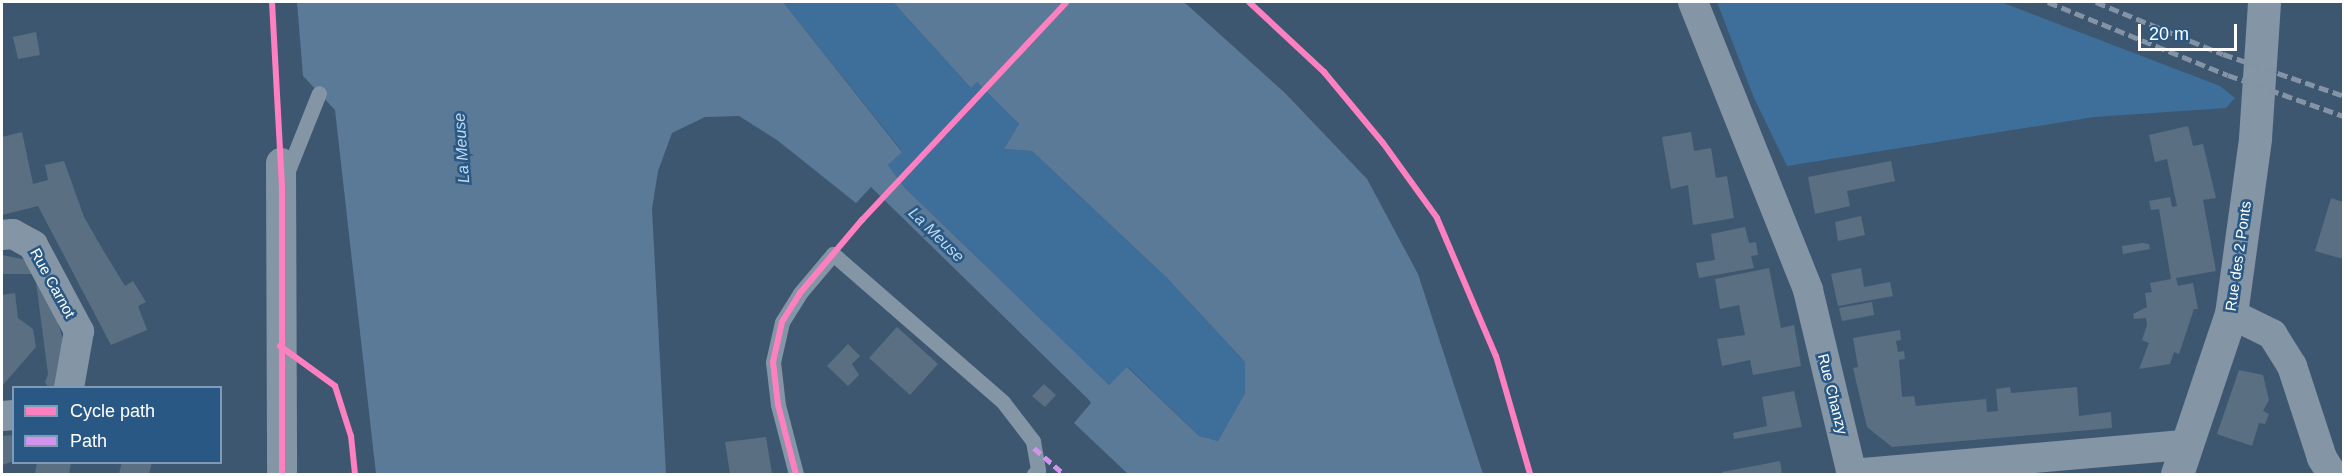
<!DOCTYPE html>
<html>
<head>
<meta charset="utf-8">
<style>
	body { margin:0 }
	#map { position:relative; width:2345px; height:476px; overflow:hidden; background:#3e5770; font-family:Helvetica,sans-serif }
	div>[style] { position:absolute }
	[style*='--x'] { left:calc(var(--x)*1px); top:calc(var(--y)*1px); width:calc(var(--w)*1px); rotate:calc(var(--a)*1deg) }
	.green>* { inset:0; background:#3e6e9a }
	.water>* { inset:0; background:#5a7a98 }
	.building>* { inset:0; background:#5b6f82 }
	.service>* { height:15px; margin:-7.5px; padding:0 7.5px; transform-origin:7.5px; border-radius:7.5px; background:#8495a6 }
	.minor>* { height:30px; margin:-15px; padding:0 15px; transform-origin:15px; border-radius:15px; background:#8495a6 }
	.tertiary>* { height:33px; margin:-16.5px; padding:0 16.5px; transform-origin:16.5px; border-radius:16.5px; background:#8495a6 }
	.rail>* { height:4.5px; margin-top:-2.25px; transform-origin:0; background:repeating-linear-gradient(90deg,#8493a5 0 10px,transparent 0 14.5px) }
	.quiet>* { height:4.5px; margin-top:-2.25px; transform-origin:0; background:repeating-linear-gradient(90deg,#d193ec 0 9px,transparent 0 13.5px) }
	.cycleway>* { height:6px; margin:-3px; padding:0 3px; transform-origin:3px; border-radius:3px; background:#ff80c0 }
	span { translate:-50% -50%; white-space:nowrap; text-align:center; line-height:1.15; -webkit-text-stroke:5px #295885; paint-order:stroke }
	.street-label { font-size:15px; color:#fff }
	.water-label { font-size:16px; color:#bfd8ef; font-style:italic }
	.frame { position:absolute; inset:0; border:3px solid #fff; pointer-events:none }
	.legend { position:absolute; left:12px; top:386px; width:210px; height:78px; box-sizing:border-box; background:#295885; border:2px solid #7f9bb6; margin:0; padding:8px 10px; list-style:none; font-size:18px; color:#fff }
	.legend li { display:flex; align-items:center; gap:12px; height:30px }
	.legend b { width:30px; border:2px solid #7f9bb6 }
	.scale { position:absolute; left:2138px; top:24px; width:99px; height:27px; box-sizing:border-box; border:3px solid #fff; border-top:0; padding-left:8px; font-size:18px; line-height:21px; white-space:nowrap; color:#fff; -webkit-text-stroke:4px #295885; paint-order:stroke }
</style>
</head>
<body>
<div id="map">
	<div class="green">
		<i style="clip-path:polygon(783px 2px,893px 2px,971px 88px,977px 82px,1019px 124px,1004px 149px,1032px 151px,1167px 278px,1245px 362px,1245px 393px,1218px 441px,1199px 436px,1128px 367px,1109px 385px,905px 188px,888px 165px,902px 151px)"></i>
		<i style="clip-path:polygon(1717px 2px,2001px 2px,2220px 86px,2235px 98px,2226px 108px,2094px 117px,1787px 166px,1754px 98px)"></i>
	</div>
	<div class="water">
		<i style="clip-path:polygon(297px 2px,783px 2px,902px 152px,888px 165px,905px 188px,1109px 385px,1127px 367px,1199px 436px,1218px 441px,1245px 393px,1245px 362px,1167px 278px,1032px 151px,1004px 149px,1019px 124px,977px 82px,971px 88px,893px 2px,1184px 2px,1285px 93px,1367px 179px,1418px 274px,1483px 474px,1128px 474px,1074px 423px,1091px 403px,1088px 399px,871px 187px,856px 203px,777px 140px,739px 116px,705px 117px,672px 133px,658px 171px,652px 209px,666px 474px,376px 474px,335px 110px,303px 76px)"></i>
	</div>
	<div class="building">
		<i style="clip-path:polygon(36px 32px,40px 55px,18px 59px,13px 37px)"></i>
		<i style="clip-path:polygon(2188px 126px,2193px 146px,2203px 144px,2216px 198px,2203px 200px,2216px 271px,2176px 278px,2178px 286px,2193px 283px,2198px 309px,2194px 309px,2179px 354px,2174px 352px,2170px 364px,2139px 369px,2149px 343px,2142px 340px,2147px 325px,2146px 318px,2134px 319px,2133px 314px,2147px 307px,2145px 293px,2152px 292px,2150px 283px,2171px 279px,2159px 209px,2151px 210px,2149px 201px,2170px 197px,2172px 207px,2177px 206px,2167px 159px,2155px 162px,2149px 135px)"></i>
		<i style="clip-path:polygon(22px 132px,33px 184px,48px 180px,45px 165px,64px 161px,84px 217px,103px 250px,125px 286px,133px 281px,146px 302px,138px 306px,147px 330px,111px 345px,38px 206px,2px 215px,2px 137px)"></i>
		<i style="clip-path:polygon(1691px 132px,1694px 151px,1711px 148px,1716px 178px,1727px 176px,1734px 218px,1693px 225px,1688px 185px,1671px 189px,1662px 137px)"></i>
		<i style="clip-path:polygon(1891px 161px,1895px 181px,1847px 191px,1850px 206px,1815px 214px,1808px 177px)"></i>
		<i style="clip-path:polygon(2331px 198px,2343px 202px,2343px 259px,2315px 251px)"></i>
		<i style="clip-path:polygon(1861px 216px,1865px 235px,1838px 241px,1835px 222px)"></i>
		<i style="clip-path:polygon(1745px 227px,1749px 243px,1756px 242px,1758px 255px,1751px 256px,1754px 268px,1699px 278px,1696px 263px,1715px 260px,1711px 234px)"></i>
		<i style="clip-path:polygon(2142px 243px,2149px 244px,2150px 249px,2123px 254px,2122px 246px)"></i>
		<i style="clip-path:polygon(2px 255px,32px 261px,52px 304px,66px 349px,60px 387px,48px 387px,45px 382px,48px 374px,35px 274px,2px 274px)"></i>
		<i style="clip-path:polygon(1769px 268px,1781px 328px,1794px 325px,1801px 366px,1753px 375px,1750px 360px,1722px 366px,1717px 339px,1745px 335px,1739px 305px,1720px 309px,1715px 279px)"></i>
		<i style="clip-path:polygon(1861px 268px,1864px 287px,1890px 282px,1893px 296px,1838px 306px,1831px 274px)"></i>
		<i style="clip-path:polygon(15px 293px,18px 318px,33px 329px,36px 347px,2px 386px,2px 295px)"></i>
		<i style="clip-path:polygon(1872px 302px,1874px 315px,1842px 321px,1839px 308px)"></i>
		<i style="clip-path:polygon(897px 327px,938px 364px,910px 395px,869px 358px)"></i>
		<i style="clip-path:polygon(1900px 330px,1901px 340px,1896px 341px,1898px 352px,1904px 351px,1905px 359px,1899px 360px,1902px 397px,1914px 396px,1916px 406px,1986px 399px,1987px 412px,1998px 411px,1996px 389px,2010px 387px,2011px 393px,2077px 387px,2079px 416px,2111px 412px,2112px 428px,1892px 447px,1867px 427px,1853px 368px,1858px 367px,1853px 338px)"></i>
		<i style="clip-path:polygon(848px 344px,860px 356px,852px 364px,859px 375px,848px 386px,827px 366px)"></i>
		<i style="clip-path:polygon(2239px 370px,2263px 375px,2269px 400px,2263px 411px,2269px 414px,2265px 424px,2259px 423px,2252px 446px,2217px 434px)"></i>
		<i style="clip-path:polygon(1044px 384px,1056px 395px,1045px 407px,1032px 396px)"></i>
		<i style="clip-path:polygon(1794px 391px,1802px 427px,1734px 439px,1733px 433px,1767px 426px,1762px 397px)"></i>
		<i style="clip-path:polygon(14px 435px,14px 461px,2px 465px,2px 436px)"></i>
		<i style="clip-path:polygon(766px 437px,772px 474px,730px 474px,725px 442px)"></i>
		<i style="clip-path:polygon(1780px 461px,1782px 474px,1722px 474px,1722px 472px)"></i>
		<i style="clip-path:polygon(37px 462px,71px 462px,69px 474px,35px 474px)"></i>
		<i style="clip-path:polygon(122px 462px,152px 462px,149px 474px,119px 474px)"></i>
	</div>
	<div class="service">
		<i style="--x:287;--y:173;--w:86;--a:-68.2"></i>
		<i style="--x:796;--y:474;--w:71;--a:-104.6"></i>
		<i style="--x:778;--y:405;--w:43;--a:-96.6"></i>
		<i style="--x:773;--y:362;--w:41;--a:-77.3"></i>
		<i style="--x:782;--y:322;--w:34;--a:-58"></i>
		<i style="--x:800;--y:293;--w:51;--a:-49.8"></i>
		<i style="--x:833;--y:254;--w:225;--a:41"></i>
		<i style="--x:1003;--y:402;--w:49;--a:52.4"></i>
		<i style="--x:1033;--y:441;--w:29;--a:80"></i>
		<i style="--x:1038;--y:470;--w:6;--a:135"></i>
	</div>
	<div class="minor">
		<i style="--x:1693;--y:2;--w:310;--a:68.2"></i>
		<i style="--x:1808;--y:290;--w:189;--a:76.6"></i>
		<i style="--x:1852;--y:474;--w:335;--a:-5"></i>
		<i style="--x:281;--y:163;--w:311;--a:89.8"></i>
		<i style="--x:2;--y:235;--w:11;--a:-5"></i>
		<i style="--x:13;--y:234;--w:23;--a:29"></i>
		<i style="--x:33;--y:245;--w:98;--a:61.9"></i>
		<i style="--x:79;--y:331;--w:58;--a:100"></i>
		<i style="--x:2231;--y:314;--w:46;--a:26"></i>
		<i style="--x:2272;--y:334;--w:38;--a:58"></i>
		<i style="--x:2292;--y:366;--w:97;--a:71.9"></i>
		<i style="--x:2322;--y:458;--w:19;--a:58"></i>
		<i style="--x:2;--y:416;--w:12;--a:-5"></i>
	</div>
	<div class="tertiary">
		<i style="--x:2177;--y:474;--w:169;--a:-71.4"></i>
		<i style="--x:2231;--y:314;--w:178;--a:-82.2"></i>
		<i style="--x:2255;--y:138;--w:136;--a:-86.2"></i>
	</div>
	<div class="rail">
		<i style="--x:2048;--y:2;--w:194;--a:22.1"></i>
		<i style="--x:2228;--y:75;--w:123;--a:19.5"></i>
		<i style="--x:2096;--y:2;--w:137;--a:22.3"></i>
		<i style="--x:2223;--y:54;--w:128;--a:19.1"></i>
	</div>
	<div class="quiet">
		<i style="--x:1034;--y:448;--w:40;--a:41"></i>
	</div>
	<div class="cycleway">
		<i style="--x:272;--y:2;--w:185;--a:86.9"></i>
		<i style="--x:282;--y:187;--w:287;--a:90"></i>
		<i style="--x:1249;--y:2;--w:103;--a:43"></i>
		<i style="--x:1324;--y:72;--w:92;--a:50.3"></i>
		<i style="--x:1383;--y:143;--w:92;--a:54.2"></i>
		<i style="--x:1437;--y:218;--w:150;--a:66.9"></i>
		<i style="--x:1496;--y:356;--w:123;--a:73.9"></i>
		<i style="--x:280;--y:346;--w:68;--a:36"></i>
		<i style="--x:335;--y:386;--w:52;--a:72.3"></i>
		<i style="--x:351;--y:436;--w:38;--a:84"></i>
		<i style="--x:796;--y:474;--w:71;--a:-104.6"></i>
		<i style="--x:778;--y:405;--w:43;--a:-96.6"></i>
		<i style="--x:773;--y:362;--w:41;--a:-77.3"></i>
		<i style="--x:782;--y:322;--w:34;--a:-58"></i>
		<i style="--x:800;--y:293;--w:96;--a:-49.7"></i>
		<i style="--x:862;--y:220;--w:299;--a:-46.8"></i>
	</div>
	<div class="street-label">
		<span style="left:2238px;top:256px;rotate:-82deg">Rue des 2 Ponts</span>
		<span style="left:53px;top:283px;rotate:61deg">Rue Carnot</span>
		<span style="left:1833px;top:394px;rotate:76deg">Rue Chanzy</span>
	</div>
	<div class="water-label">
		<span style="left:462px;top:148px;rotate:-94deg">La Meuse</span>
		<span style="left:936px;top:235px;rotate:44deg">La Meuse</span>
	</div>
	<div class="frame"></div>
	<ul class="legend">
	<li><b style="height:8px;background:#ff80c0"></b>Cycle path</li>
	<li><b style="height:8px;background:#d193ec"></b>Path</li>
	</ul>
	<div class="scale">20 m</div>
</div>
</body>
</html>
